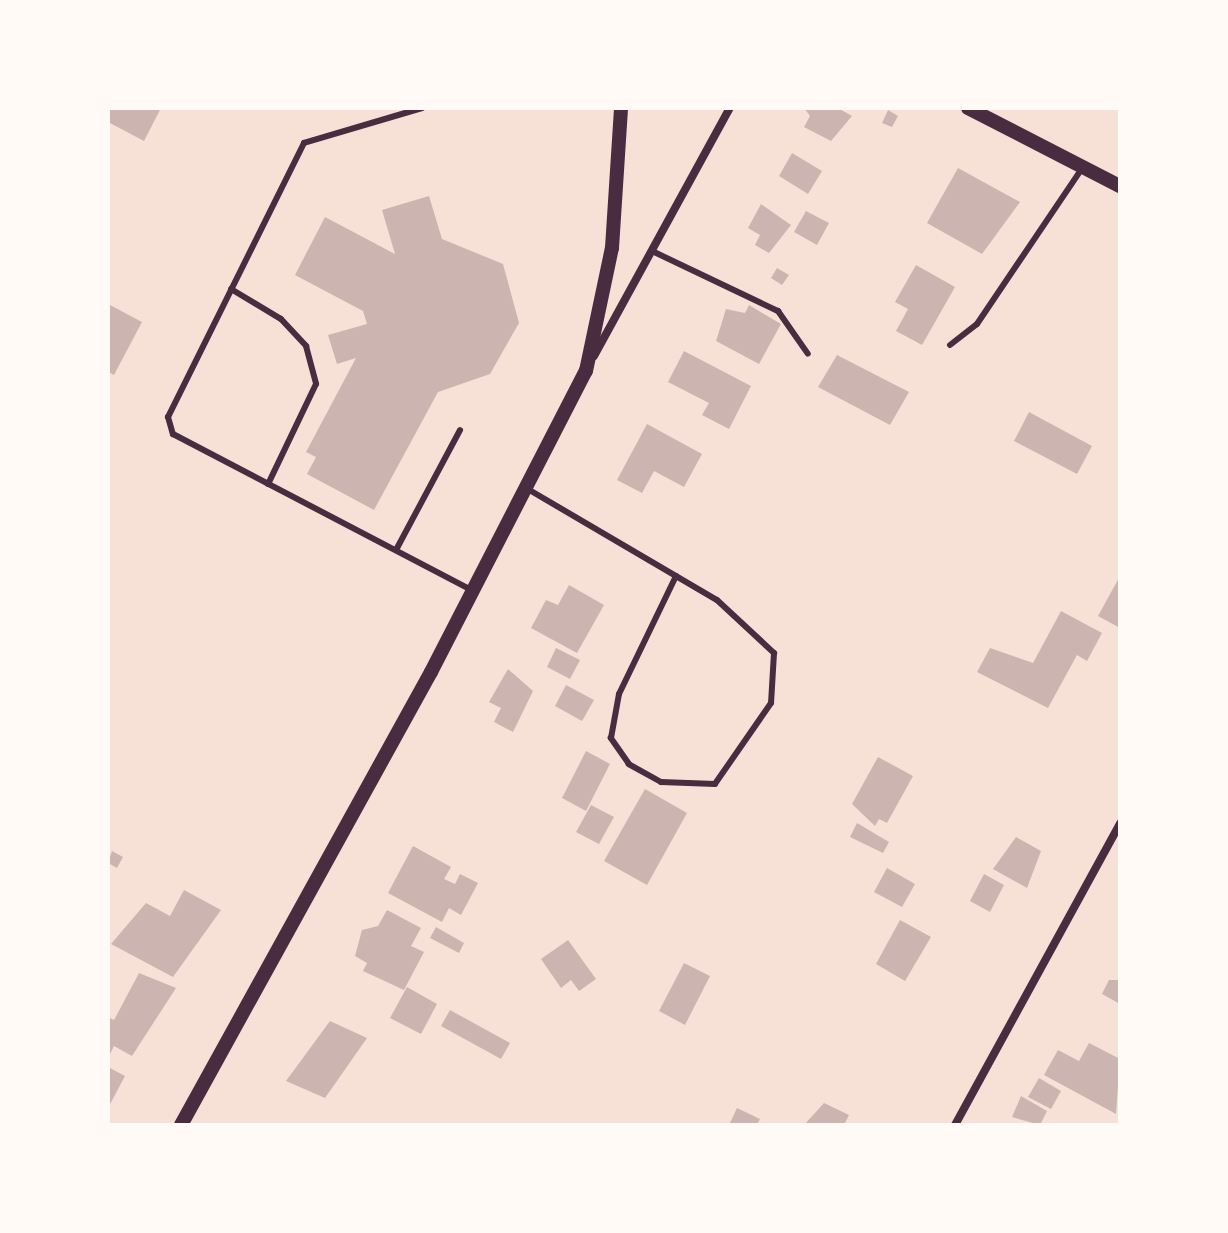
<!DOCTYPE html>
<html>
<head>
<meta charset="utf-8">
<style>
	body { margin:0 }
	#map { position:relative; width:1228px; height:1233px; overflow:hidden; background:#f7e1d7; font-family:Quicksand,sans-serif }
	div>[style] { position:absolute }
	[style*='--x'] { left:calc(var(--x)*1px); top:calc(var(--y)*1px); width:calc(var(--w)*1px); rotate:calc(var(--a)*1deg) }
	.building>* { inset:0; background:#ccb4b1 }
	.service>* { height:6px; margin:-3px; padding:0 3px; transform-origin:3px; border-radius:3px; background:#4a2c40 }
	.minor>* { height:8px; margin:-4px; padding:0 4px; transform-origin:4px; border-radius:4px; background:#4a2c40 }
	.tertiary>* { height:14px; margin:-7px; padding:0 7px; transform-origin:7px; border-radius:7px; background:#4a2c40 }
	span { translate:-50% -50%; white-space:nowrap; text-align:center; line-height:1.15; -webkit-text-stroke:8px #fffaf5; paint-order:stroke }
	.frame { position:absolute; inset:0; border:110px solid #fffaf5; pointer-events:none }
</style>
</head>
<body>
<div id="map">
	<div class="building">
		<i style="clip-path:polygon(108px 108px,161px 108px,144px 141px,108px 122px)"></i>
		<i style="clip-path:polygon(804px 108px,838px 108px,852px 116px,831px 141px,804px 127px,810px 116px)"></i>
		<i style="clip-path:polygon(888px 110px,898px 116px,892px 127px,882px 123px)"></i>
		<i style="clip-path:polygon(792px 153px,822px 171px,808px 194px,779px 176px)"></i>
		<i style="clip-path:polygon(958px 168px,1020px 202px,982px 254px,927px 223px)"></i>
		<i style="clip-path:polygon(429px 196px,442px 239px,503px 264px,519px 323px,490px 374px,438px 392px,374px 510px,307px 474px,316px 457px,306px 452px,356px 358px,337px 364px,328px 335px,367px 324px,363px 311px,295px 275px,325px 217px,395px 254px,382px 210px)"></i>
		<i style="clip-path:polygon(761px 204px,791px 225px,769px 253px,755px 245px,760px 235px,748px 228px)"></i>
		<i style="clip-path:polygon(806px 211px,829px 223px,817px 245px,794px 232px)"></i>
		<i style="clip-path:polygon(916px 265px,955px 287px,922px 345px,896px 331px,908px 309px,895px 302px)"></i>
		<i style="clip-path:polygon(777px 268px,789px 275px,782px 285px,771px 278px)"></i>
		<i style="clip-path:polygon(108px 304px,142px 322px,114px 375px,108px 372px)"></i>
		<i style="clip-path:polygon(749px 305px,781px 324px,759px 364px,716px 341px,726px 309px,745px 313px)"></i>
		<i style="clip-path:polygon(684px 351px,751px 386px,729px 429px,702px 415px,709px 403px,668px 382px)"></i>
		<i style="clip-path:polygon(837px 355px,909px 392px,890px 425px,818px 387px)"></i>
		<i style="clip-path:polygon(1029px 412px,1092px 446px,1077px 474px,1014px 441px)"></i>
		<i style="clip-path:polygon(647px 424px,702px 454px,684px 487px,654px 471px,642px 493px,617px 480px)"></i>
		<i style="clip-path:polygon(1120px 576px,1120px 628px,1098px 616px)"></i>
		<i style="clip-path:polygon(569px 585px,604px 605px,577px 653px,531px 628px,546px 600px,558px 605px)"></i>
		<i style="clip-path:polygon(1061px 611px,1102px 633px,1087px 661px,1077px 655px,1048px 708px,977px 672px,990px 648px,1033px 663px)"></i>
		<i style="clip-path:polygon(556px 648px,580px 660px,570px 679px,547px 667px)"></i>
		<i style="clip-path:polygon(508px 669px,533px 691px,513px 732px,494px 722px,501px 708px,489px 702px)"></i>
		<i style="clip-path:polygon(566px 685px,594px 700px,582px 721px,555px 706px)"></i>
		<i style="clip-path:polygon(586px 751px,610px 764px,586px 811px,562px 798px)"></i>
		<i style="clip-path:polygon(878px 757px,913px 776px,887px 823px,879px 819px,875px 826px,852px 804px)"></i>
		<i style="clip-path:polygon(645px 789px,687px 813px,647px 885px,604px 861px)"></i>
		<i style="clip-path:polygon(591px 805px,614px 817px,599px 844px,576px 832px)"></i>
		<i style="clip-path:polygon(857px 823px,889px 842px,883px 853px,850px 837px)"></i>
		<i style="clip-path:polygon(1016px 837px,1041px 851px,1027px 888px,993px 869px)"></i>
		<i style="clip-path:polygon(413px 846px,451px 867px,444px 879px,455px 884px,460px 874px,478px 883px,461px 915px,449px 908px,442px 922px,388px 893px)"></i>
		<i style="clip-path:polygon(112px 851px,123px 857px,117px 868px,108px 863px)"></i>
		<i style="clip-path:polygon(887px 868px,915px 884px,902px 907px,874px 892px)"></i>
		<i style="clip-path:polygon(984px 874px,1004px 885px,990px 912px,970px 901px)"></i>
		<i style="clip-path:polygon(184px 890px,221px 910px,173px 977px,111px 944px,146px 903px,170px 916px)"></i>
		<i style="clip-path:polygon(387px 910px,421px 928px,411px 946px,424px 952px,404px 990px,363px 971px,367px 963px,355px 956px,362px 930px,378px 926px)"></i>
		<i style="clip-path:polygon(900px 920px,931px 937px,905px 981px,876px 964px)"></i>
		<i style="clip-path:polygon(436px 927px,464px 943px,459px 953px,430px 938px)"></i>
		<i style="clip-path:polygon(568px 940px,596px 979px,579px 991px,571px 980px,561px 988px,541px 959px)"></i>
		<i style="clip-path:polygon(684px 963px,710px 976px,685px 1025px,659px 1011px)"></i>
		<i style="clip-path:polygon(139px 973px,176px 988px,132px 1056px,114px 1046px,108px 1058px,108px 1017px,114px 1020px)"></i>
		<i style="clip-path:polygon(1109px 980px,1120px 980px,1120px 1004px,1102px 994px)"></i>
		<i style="clip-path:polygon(407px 987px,437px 1004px,421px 1034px,390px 1018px)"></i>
		<i style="clip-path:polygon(450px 1010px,510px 1043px,501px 1059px,441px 1026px)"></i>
		<i style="clip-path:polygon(330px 1021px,367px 1038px,325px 1098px,286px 1081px)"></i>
		<i style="clip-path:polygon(1089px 1043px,1120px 1059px,1116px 1114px,1044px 1075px,1058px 1050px,1079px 1061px)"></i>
		<i style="clip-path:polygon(108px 1067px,125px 1076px,108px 1108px)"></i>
		<i style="clip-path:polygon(1039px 1078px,1061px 1091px,1051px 1109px,1028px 1097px)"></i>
		<i style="clip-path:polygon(1021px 1096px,1047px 1111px,1040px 1125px,1012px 1117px)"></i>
		<i style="clip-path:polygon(824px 1103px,849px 1115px,844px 1125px,804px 1125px)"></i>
		<i style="clip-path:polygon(737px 1108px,760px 1119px,757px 1125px,729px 1125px)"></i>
	</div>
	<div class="service">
		<i style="--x:422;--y:108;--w:123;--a:163.5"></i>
		<i style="--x:304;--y:143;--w:306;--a:116.4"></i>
		<i style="--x:168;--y:417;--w:18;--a:74"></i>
		<i style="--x:173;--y:434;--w:337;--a:27.6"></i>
		<i style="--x:652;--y:251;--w:140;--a:25.5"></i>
		<i style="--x:778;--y:311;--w:52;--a:55.1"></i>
		<i style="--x:231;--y:289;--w:58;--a:31"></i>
		<i style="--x:281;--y:319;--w:37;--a:47"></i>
		<i style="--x:306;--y:346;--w:39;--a:75"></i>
		<i style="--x:316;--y:384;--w:111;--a:115.6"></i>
		<i style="--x:950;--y:345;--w:34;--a:-38"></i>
		<i style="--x:977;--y:324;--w:189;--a:-56"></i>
		<i style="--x:526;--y:488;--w:221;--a:30.4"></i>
		<i style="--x:717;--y:600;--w:78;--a:42.9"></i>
		<i style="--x:774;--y:653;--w:50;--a:93.4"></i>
		<i style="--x:771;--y:703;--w:98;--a:124.7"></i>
		<i style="--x:715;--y:784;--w:54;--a:-177.9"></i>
		<i style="--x:661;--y:782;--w:37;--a:-151"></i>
		<i style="--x:629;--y:764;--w:32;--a:-125"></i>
		<i style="--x:611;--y:738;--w:45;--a:-79.7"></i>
		<i style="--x:619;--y:694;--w:131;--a:-64.2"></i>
		<i style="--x:396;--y:550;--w:136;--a:-61.9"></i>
	</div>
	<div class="minor">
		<i style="--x:594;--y:356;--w:283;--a:-61.3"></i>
		<i style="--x:955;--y:1125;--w:344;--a:-61.3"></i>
	</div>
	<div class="tertiary">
		<i style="--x:968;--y:108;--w:171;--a:27.2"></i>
		<i style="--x:181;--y:1125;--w:517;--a:-61.11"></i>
		<i style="--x:431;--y:672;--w:339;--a:-62.8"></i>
		<i style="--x:586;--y:371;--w:126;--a:-78.1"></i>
		<i style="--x:612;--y:248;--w:140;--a:-86.3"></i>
	</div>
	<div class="frame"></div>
</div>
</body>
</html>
